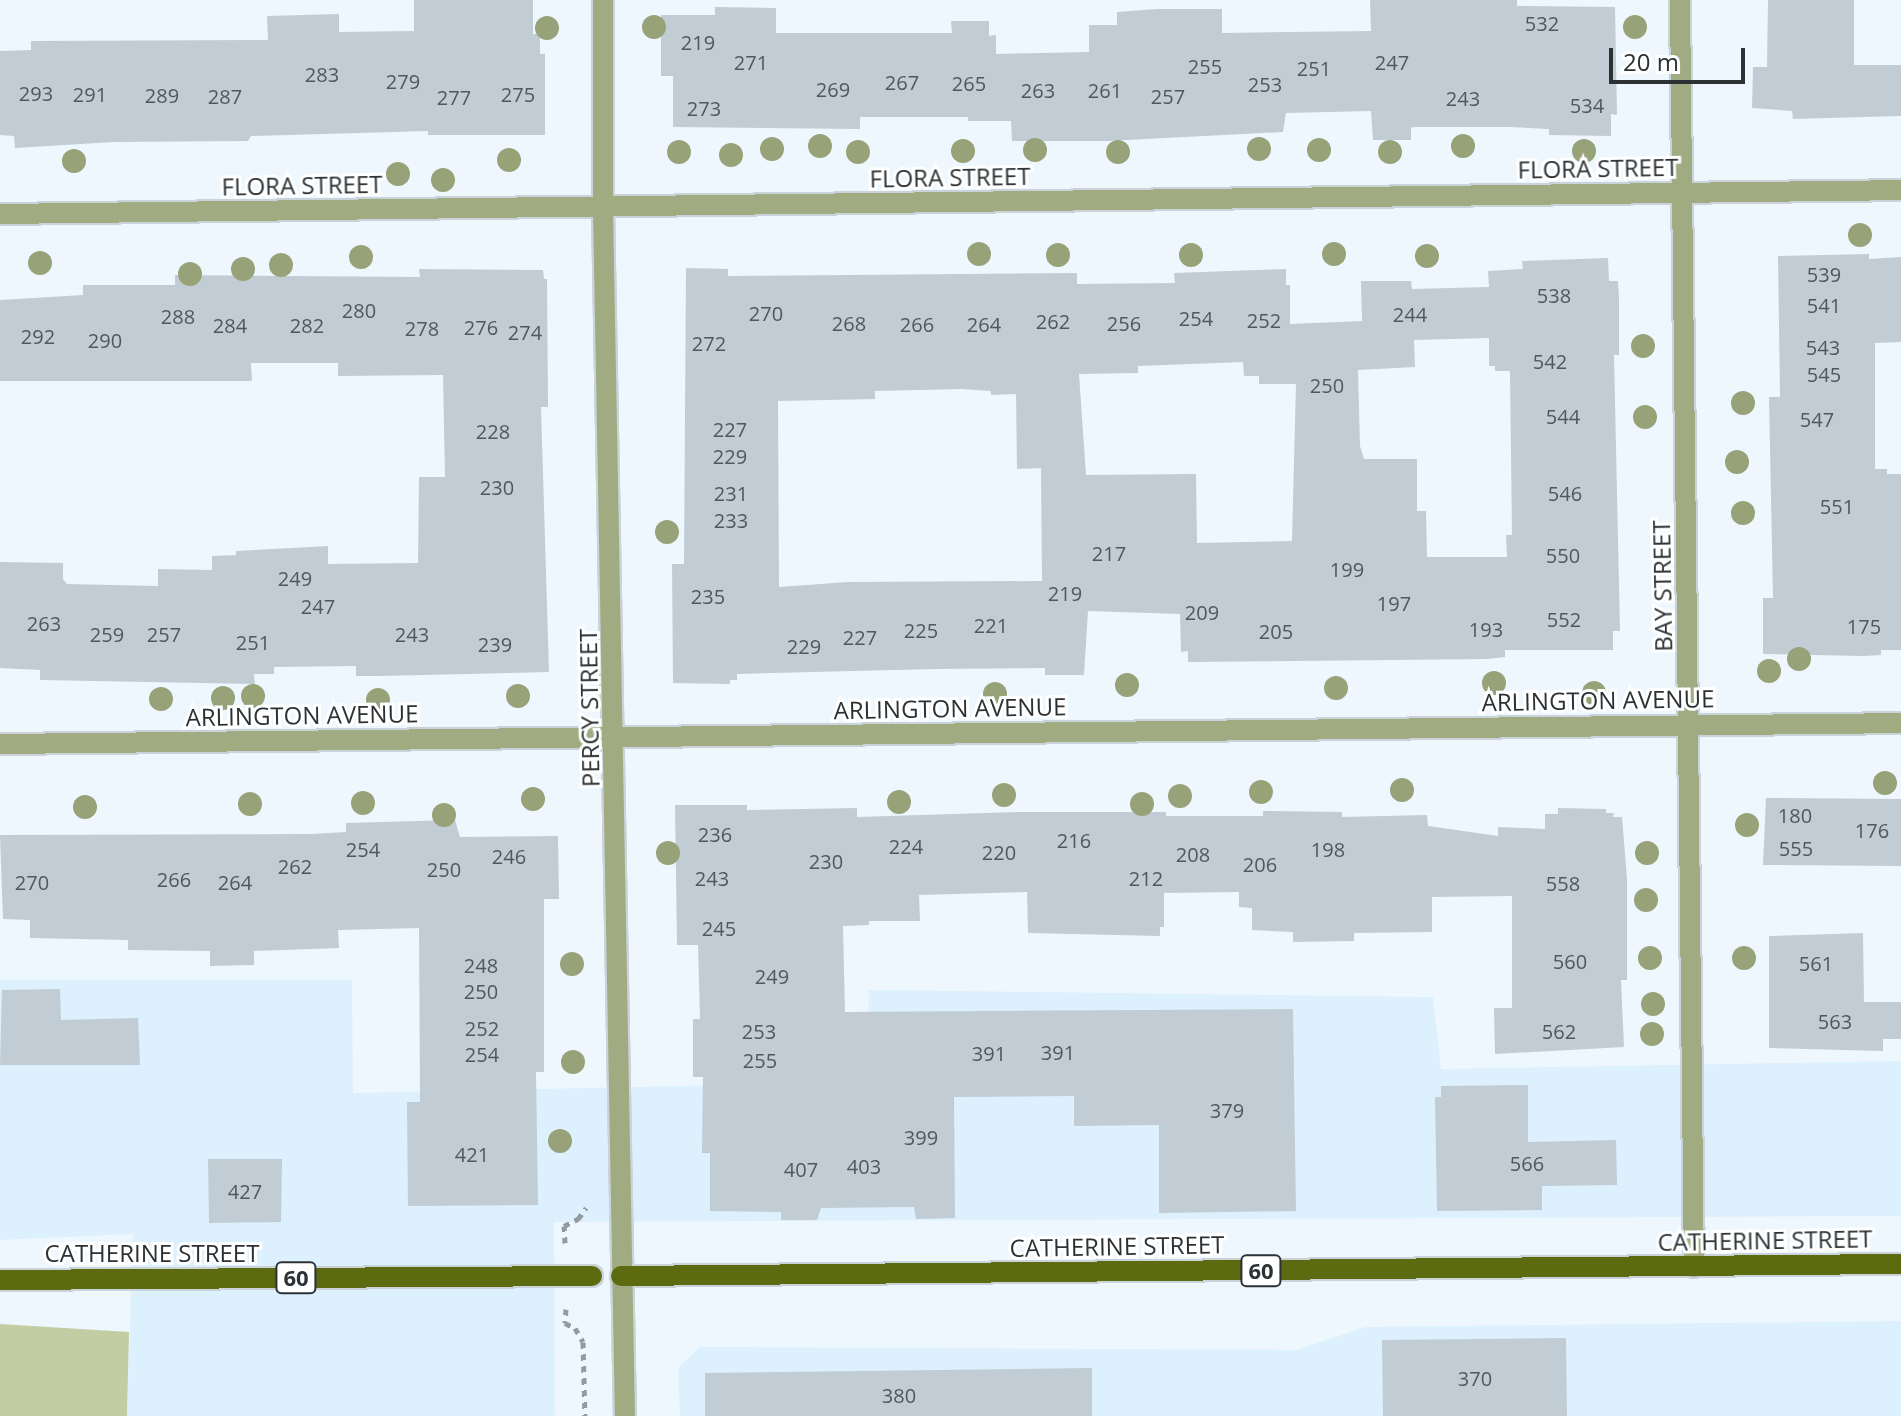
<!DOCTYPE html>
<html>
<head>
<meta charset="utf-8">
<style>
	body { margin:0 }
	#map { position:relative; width:1901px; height:1416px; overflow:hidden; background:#eef7fe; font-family:"Open Sans",sans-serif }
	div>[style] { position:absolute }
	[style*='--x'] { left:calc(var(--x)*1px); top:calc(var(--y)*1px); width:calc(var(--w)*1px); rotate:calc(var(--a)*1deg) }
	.built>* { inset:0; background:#ddf0fd }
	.green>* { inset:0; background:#c3cda3 }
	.building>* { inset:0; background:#c1ccd4 }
	.path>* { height:5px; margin-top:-2.5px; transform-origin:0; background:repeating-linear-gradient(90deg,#949ba0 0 6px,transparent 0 12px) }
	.roads { filter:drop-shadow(2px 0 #cbd3da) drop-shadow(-2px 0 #cbd3da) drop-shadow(0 2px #cbd3da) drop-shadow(0 -2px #cbd3da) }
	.minor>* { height:20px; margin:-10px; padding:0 10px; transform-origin:10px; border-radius:10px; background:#a1ab81 }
	.primary>* { height:20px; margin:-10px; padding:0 10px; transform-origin:10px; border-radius:10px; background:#5c6b10 }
	.trees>* { width:24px; height:24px; margin:-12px; border-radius:50%; background:#97a279 }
	span { translate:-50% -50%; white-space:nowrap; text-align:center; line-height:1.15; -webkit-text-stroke:6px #fff; paint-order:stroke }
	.number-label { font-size:20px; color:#51585c }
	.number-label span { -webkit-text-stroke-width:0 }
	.shield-label span { padding:2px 6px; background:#fff; border:2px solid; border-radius:6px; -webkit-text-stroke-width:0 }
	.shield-label { font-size:22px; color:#2c3134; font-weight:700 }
	.street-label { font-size:24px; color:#2c3134 }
	.scale { position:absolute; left:1609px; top:48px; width:136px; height:36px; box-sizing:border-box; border:4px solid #2c3134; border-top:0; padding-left:10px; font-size:24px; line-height:28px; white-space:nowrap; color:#2c3134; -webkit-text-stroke:6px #fff; paint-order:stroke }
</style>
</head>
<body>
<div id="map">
	<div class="built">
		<i style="clip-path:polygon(0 980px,352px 980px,353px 1093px,867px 1082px,869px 990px,1433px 997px,1441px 1069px,1901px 1061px,1901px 1216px,554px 1222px,555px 1416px,127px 1416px,133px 1234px,0 1240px)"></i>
		<i style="clip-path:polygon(1901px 1321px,1901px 1416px,680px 1416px,678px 1368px,700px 1347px,1297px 1350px,1365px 1327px)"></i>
	</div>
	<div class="green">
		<i style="clip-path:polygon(0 1324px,129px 1332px,127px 1416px,0 1416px)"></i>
	</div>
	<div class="building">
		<i style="clip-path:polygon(414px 0,533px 0,533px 34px,540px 34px,540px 54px,545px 54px,545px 135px,428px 135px,428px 131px,251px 136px,248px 141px,114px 142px,15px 148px,14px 136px,0 135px,0 51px,31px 50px,31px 41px,268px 40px,267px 16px,339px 14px,339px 32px,414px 31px)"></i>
		<i style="clip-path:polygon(1370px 0,1517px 0,1517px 6px,1615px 7px,1617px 115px,1611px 114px,1611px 136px,1549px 135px,1549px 129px,1511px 127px,1414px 127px,1411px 128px,1411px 140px,1373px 140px,1371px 111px,1286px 113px,1283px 132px,1107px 141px,1012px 141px,1011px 121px,968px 121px,968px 117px,860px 117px,860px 129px,673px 127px,673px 76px,661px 76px,661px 15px,715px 15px,715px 7px,776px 8px,776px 33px,952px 33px,951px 21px,989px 21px,989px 36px,996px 35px,996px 54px,1089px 52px,1089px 25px,1117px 25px,1117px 12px,1157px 9px,1222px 9px,1222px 33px,1371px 31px)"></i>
		<i style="clip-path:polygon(1768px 0,1854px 0,1854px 65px,1901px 65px,1901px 116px,1793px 119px,1792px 111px,1752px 108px,1753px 67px,1767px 67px)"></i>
		<i style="clip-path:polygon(1869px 254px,1869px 259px,1901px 257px,1901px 342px,1875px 343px,1875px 469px,1887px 469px,1887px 474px,1901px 474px,1901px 650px,1881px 650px,1881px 655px,1863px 656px,1763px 654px,1763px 598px,1773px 598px,1769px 397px,1780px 397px,1778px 256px)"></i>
		<i style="clip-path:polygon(evenodd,1608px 258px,1609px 281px,1618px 281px,1619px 299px,1619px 355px,1614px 355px,1620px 631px,1613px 631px,1613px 650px,1505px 650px,1505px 657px,1487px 659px,1188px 662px,1188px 651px,1181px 652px,1180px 614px,1088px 611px,1084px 675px,1045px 675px,1045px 668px,935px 669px,737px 674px,737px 680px,730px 680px,730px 684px,673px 683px,672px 564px,684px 564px,686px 268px,728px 269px,728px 276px,1077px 273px,1077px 284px,1175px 283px,1174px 273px,1286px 269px,1286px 285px,1290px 285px,1290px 324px,1362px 321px,1361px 281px,1411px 281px,1412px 289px,1489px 287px,1488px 271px,1523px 269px,1522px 261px,1608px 258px,1489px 338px,1489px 366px,1495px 366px,1495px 371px,1510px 371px,1512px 535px,1506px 535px,1507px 557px,1427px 557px,1426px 511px,1417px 511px,1417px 459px,1364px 459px,1360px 446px,1358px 370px,1415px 367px,1414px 340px,1489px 338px,1608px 258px,1243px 362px,1244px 376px,1259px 376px,1259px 384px,1296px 384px,1292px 541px,1197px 543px,1196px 474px,1086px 475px,1079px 374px,1138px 373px,1138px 366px,1243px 362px,1608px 258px,961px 389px,991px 391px,991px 395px,1016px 394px,1017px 469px,1041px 468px,1042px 581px,848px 582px,779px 587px,778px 401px,875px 399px,875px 391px,961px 389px)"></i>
		<i style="clip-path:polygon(419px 269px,543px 270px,544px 279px,547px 279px,548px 407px,541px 407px,549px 672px,380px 676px,356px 676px,356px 666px,274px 667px,274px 674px,254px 674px,255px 684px,40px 680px,40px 670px,0 668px,0 562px,63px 563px,63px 579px,67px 584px,158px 586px,158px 569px,212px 570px,212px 556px,236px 555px,236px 551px,328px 546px,328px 564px,418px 563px,419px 477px,445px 477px,443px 375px,338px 376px,338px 363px,251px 363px,252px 381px,0 381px,0 300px,83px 295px,83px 285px,175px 285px,175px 275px,420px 277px)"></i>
		<i style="clip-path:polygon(1766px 798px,1901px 799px,1901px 866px,1763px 865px)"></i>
		<i style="clip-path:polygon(675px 805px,747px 805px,747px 810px,857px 808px,857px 817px,1019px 812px,1166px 812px,1166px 816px,1263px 816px,1263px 811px,1342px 812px,1342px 817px,1427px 815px,1428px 826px,1498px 836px,1498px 827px,1545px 829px,1545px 814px,1558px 814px,1558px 808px,1606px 809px,1606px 813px,1614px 813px,1613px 817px,1622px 817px,1627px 879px,1627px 980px,1621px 980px,1624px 1047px,1495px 1054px,1494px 1008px,1512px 1008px,1512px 896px,1432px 897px,1432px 932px,1354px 933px,1354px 941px,1293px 942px,1293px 932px,1252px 930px,1252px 908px,1239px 907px,1239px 892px,1164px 893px,1164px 927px,1160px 927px,1160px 936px,1028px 933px,1027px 892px,919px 895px,920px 921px,869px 921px,869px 925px,843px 926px,845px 1012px,1293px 1009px,1296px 1211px,1159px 1213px,1159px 1125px,1074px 1126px,1074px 1096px,954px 1097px,955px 1218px,916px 1219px,914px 1207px,821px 1208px,817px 1220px,781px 1220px,781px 1212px,710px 1211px,710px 1153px,702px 1153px,703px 1077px,693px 1077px,693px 1019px,700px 1019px,698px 945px,677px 945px)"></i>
		<i style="clip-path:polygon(455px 820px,460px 837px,558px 836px,559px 899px,544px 899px,544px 1072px,536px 1072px,538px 1205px,408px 1206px,407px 1102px,420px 1102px,419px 928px,338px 930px,339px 948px,254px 951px,254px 965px,210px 966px,210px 951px,128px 950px,128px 940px,30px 938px,30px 920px,3px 919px,0 835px,312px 834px,346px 832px,346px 823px)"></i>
		<i style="clip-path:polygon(1863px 933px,1864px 1002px,1901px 1002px,1901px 1039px,1883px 1039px,1883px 1051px,1769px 1048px,1769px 936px)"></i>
		<i style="clip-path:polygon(60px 989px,61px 1020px,138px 1018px,140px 1065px,0 1065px,2px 990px)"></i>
		<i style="clip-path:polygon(1528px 1085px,1528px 1142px,1616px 1140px,1617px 1185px,1542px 1186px,1542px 1210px,1437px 1211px,1435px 1097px,1441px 1097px,1441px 1086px)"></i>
		<i style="clip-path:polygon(208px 1159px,282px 1159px,281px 1222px,209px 1223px)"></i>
		<i style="clip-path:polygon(1566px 1338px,1567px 1416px,1383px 1416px,1382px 1340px)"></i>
		<i style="clip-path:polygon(1092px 1368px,1092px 1416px,705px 1416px,705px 1373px)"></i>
	</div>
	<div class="path">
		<i style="--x:565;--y:1243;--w:17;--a:-93"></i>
		<i style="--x:564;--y:1226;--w:16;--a:-27"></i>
		<i style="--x:578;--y:1219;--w:14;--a:-54"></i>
		<i style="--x:566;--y:1309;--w:14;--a:94"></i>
		<i style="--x:565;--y:1323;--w:11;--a:27"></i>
		<i style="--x:575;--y:1328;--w:16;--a:60"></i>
		<i style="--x:583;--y:1342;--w:74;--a:88.5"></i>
	</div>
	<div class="roads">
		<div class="minor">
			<i style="--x:603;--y:0;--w:209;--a:90"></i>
			<i style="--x:603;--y:209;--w:1207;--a:88.96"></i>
			<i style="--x:1680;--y:0;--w:1267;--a:89.37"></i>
			<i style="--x:0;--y:214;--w:1901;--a:-0.72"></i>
			<i style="--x:0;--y:744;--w:1901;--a:-0.63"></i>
		</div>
		<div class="primary">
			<i style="--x:621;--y:1276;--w:1280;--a:-0.54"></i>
			<i style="--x:0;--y:1280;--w:592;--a:-0.39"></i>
		</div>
	</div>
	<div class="trees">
		<i style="left:654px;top:27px"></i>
		<i style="left:1635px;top:27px"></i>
		<i style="left:547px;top:28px"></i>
		<i style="left:820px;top:146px"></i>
		<i style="left:1463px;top:146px"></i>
		<i style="left:772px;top:149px"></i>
		<i style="left:1259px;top:149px"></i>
		<i style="left:1035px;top:150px"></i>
		<i style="left:1319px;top:150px"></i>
		<i style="left:963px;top:151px"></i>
		<i style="left:1584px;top:151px"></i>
		<i style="left:679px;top:152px"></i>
		<i style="left:858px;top:152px"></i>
		<i style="left:1118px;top:152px"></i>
		<i style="left:1390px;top:152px"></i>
		<i style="left:731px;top:155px"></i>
		<i style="left:509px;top:160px"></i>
		<i style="left:74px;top:161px"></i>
		<i style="left:398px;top:174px"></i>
		<i style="left:443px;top:180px"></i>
		<i style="left:1860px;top:235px"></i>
		<i style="left:979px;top:254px"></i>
		<i style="left:1334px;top:254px"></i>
		<i style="left:1058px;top:255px"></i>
		<i style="left:1191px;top:255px"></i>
		<i style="left:1427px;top:256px"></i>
		<i style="left:361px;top:257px"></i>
		<i style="left:40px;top:263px"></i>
		<i style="left:281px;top:265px"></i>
		<i style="left:243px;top:269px"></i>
		<i style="left:190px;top:274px"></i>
		<i style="left:1643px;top:346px"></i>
		<i style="left:1743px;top:403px"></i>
		<i style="left:1645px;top:417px"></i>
		<i style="left:1737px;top:462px"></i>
		<i style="left:1743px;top:513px"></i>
		<i style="left:667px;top:532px"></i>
		<i style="left:1799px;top:659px"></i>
		<i style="left:1769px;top:671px"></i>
		<i style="left:1494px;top:683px"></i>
		<i style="left:1127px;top:685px"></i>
		<i style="left:1336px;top:688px"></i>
		<i style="left:1594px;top:693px"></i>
		<i style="left:995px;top:694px"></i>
		<i style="left:253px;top:696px"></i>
		<i style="left:518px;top:696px"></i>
		<i style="left:223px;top:698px"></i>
		<i style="left:161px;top:699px"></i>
		<i style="left:378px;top:700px"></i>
		<i style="left:1885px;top:783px"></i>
		<i style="left:1402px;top:790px"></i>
		<i style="left:1261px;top:792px"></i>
		<i style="left:1004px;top:795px"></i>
		<i style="left:1180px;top:796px"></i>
		<i style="left:533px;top:799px"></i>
		<i style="left:899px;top:802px"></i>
		<i style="left:363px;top:803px"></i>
		<i style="left:250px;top:804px"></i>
		<i style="left:1142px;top:804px"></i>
		<i style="left:85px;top:807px"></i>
		<i style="left:444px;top:815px"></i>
		<i style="left:1747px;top:825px"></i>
		<i style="left:668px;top:853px"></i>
		<i style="left:1647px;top:853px"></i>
		<i style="left:1646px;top:900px"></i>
		<i style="left:1650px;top:958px"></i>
		<i style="left:1744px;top:958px"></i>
		<i style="left:572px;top:964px"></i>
		<i style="left:1653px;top:1004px"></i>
		<i style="left:1652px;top:1034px"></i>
		<i style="left:573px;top:1062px"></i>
		<i style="left:560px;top:1141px"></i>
	</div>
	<div class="number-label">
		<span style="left:1542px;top:23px">532</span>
		<span style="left:698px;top:42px">219</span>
		<span style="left:751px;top:62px">271</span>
		<span style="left:1392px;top:62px">247</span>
		<span style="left:1205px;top:66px">255</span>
		<span style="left:1314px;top:68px">251</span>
		<span style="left:322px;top:74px">283</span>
		<span style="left:403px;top:81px">279</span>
		<span style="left:902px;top:82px">267</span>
		<span style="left:969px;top:83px">265</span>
		<span style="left:1265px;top:84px">253</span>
		<span style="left:833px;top:89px">269</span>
		<span style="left:1038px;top:90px">263</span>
		<span style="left:1105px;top:90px">261</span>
		<span style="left:36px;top:93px">293</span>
		<span style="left:90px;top:94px">291</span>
		<span style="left:518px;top:94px">275</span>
		<span style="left:162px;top:95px">289</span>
		<span style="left:225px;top:96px">287</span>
		<span style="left:1168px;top:96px">257</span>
		<span style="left:454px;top:97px">277</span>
		<span style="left:1463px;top:98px">243</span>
		<span style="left:1587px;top:105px">534</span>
		<span style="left:704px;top:108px">273</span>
		<span style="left:1824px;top:274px">539</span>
		<span style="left:1554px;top:295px">538</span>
		<span style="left:1824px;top:305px">541</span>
		<span style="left:359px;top:310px">280</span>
		<span style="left:766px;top:313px">270</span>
		<span style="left:1410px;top:314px">244</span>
		<span style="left:178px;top:316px">288</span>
		<span style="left:1196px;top:318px">254</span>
		<span style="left:1264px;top:320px">252</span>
		<span style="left:1053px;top:321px">262</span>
		<span style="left:849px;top:323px">268</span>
		<span style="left:1124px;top:323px">256</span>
		<span style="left:917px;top:324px">266</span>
		<span style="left:984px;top:324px">264</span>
		<span style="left:230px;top:325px">284</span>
		<span style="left:307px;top:325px">282</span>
		<span style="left:481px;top:327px">276</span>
		<span style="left:422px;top:328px">278</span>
		<span style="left:525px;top:332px">274</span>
		<span style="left:38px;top:336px">292</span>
		<span style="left:105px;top:340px">290</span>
		<span style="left:709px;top:343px">272</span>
		<span style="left:1823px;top:347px">543</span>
		<span style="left:1550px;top:361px">542</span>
		<span style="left:1824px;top:374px">545</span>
		<span style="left:1327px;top:385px">250</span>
		<span style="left:1563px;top:416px">544</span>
		<span style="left:1817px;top:419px">547</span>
		<span style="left:730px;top:429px">227</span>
		<span style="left:493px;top:431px">228</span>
		<span style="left:730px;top:456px">229</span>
		<span style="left:497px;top:487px">230</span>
		<span style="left:731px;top:493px">231</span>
		<span style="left:1565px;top:493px">546</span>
		<span style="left:1837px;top:506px">551</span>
		<span style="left:731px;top:520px">233</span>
		<span style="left:1109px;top:553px">217</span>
		<span style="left:1563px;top:555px">550</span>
		<span style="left:1347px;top:569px">199</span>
		<span style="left:295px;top:578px">249</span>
		<span style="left:1065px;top:593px">219</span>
		<span style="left:708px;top:596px">235</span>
		<span style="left:1394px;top:603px">197</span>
		<span style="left:318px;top:606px">247</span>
		<span style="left:1202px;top:612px">209</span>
		<span style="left:1564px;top:619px">552</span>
		<span style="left:44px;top:623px">263</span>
		<span style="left:991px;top:625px">221</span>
		<span style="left:1864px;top:626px">175</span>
		<span style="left:1486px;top:629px">193</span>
		<span style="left:921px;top:630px">225</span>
		<span style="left:1276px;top:631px">205</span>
		<span style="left:107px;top:634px">259</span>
		<span style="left:164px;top:634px">257</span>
		<span style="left:412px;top:634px">243</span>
		<span style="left:860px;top:637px">227</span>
		<span style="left:253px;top:642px">251</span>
		<span style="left:495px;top:644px">239</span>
		<span style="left:804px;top:646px">229</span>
		<span style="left:1795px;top:815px">180</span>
		<span style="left:1872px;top:830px">176</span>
		<span style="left:715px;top:834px">236</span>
		<span style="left:1074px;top:840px">216</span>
		<span style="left:906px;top:846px">224</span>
		<span style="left:1796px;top:848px">555</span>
		<span style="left:363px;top:849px">254</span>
		<span style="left:1328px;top:849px">198</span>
		<span style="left:999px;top:852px">220</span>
		<span style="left:1193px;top:854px">208</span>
		<span style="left:509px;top:856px">246</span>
		<span style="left:826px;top:861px">230</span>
		<span style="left:1260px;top:864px">206</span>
		<span style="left:295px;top:866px">262</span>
		<span style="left:444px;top:869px">250</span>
		<span style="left:712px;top:878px">243</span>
		<span style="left:1146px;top:878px">212</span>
		<span style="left:174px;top:879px">266</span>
		<span style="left:32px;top:882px">270</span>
		<span style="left:235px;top:882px">264</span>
		<span style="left:1563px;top:883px">558</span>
		<span style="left:719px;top:928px">245</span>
		<span style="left:1570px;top:961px">560</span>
		<span style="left:1816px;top:963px">561</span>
		<span style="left:481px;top:965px">248</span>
		<span style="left:772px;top:976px">249</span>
		<span style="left:481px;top:991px">250</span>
		<span style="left:1835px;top:1021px">563</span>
		<span style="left:482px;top:1028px">252</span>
		<span style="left:759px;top:1031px">253</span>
		<span style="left:1559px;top:1031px">562</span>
		<span style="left:1058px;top:1052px">391</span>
		<span style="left:989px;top:1053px">391</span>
		<span style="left:482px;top:1054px">254</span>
		<span style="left:760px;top:1060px">255</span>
		<span style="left:1227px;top:1110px">379</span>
		<span style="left:921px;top:1137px">399</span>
		<span style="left:472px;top:1154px">421</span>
		<span style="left:1527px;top:1163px">566</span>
		<span style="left:864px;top:1166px">403</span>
		<span style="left:801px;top:1169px">407</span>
		<span style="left:245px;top:1191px">427</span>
		<span style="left:1475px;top:1378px">370</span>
		<span style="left:899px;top:1395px">380</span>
	</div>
	<div class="shield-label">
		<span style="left:1261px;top:1271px">60</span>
		<span style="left:296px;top:1278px">60</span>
	</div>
	<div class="street-label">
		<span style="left:1598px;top:168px;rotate:-1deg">FLORA STREET</span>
		<span style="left:950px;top:177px;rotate:-1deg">FLORA STREET</span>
		<span style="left:302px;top:185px;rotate:-1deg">FLORA STREET</span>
		<span style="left:1662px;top:586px;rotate:-91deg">BAY STREET</span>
		<span style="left:1598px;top:700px;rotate:-1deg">ARLINGTON AVENUE</span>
		<span style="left:589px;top:708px;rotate:-91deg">PERCY STREET</span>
		<span style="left:950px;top:708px;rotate:-1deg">ARLINGTON AVENUE</span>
		<span style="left:302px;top:715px;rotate:-1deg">ARLINGTON AVENUE</span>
		<span style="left:1765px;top:1240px;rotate:-1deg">CATHERINE STREET</span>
		<span style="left:1117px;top:1246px;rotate:-1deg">CATHERINE STREET</span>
		<span style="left:152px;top:1253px">CATHERINE STREET</span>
	</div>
	<div class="scale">20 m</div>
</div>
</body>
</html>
